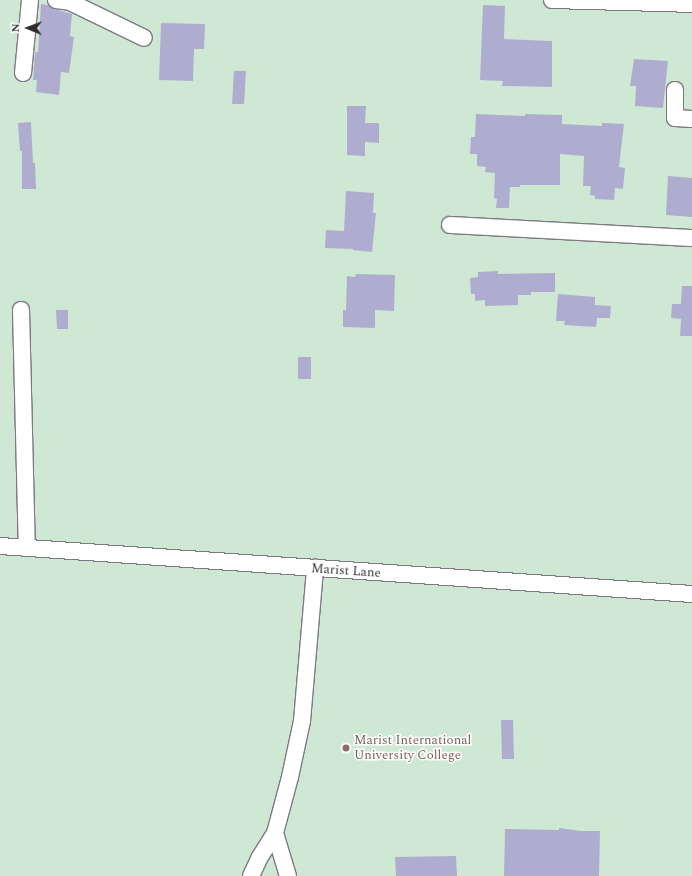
<!DOCTYPE html>
<html>
<head>
<meta charset="utf-8">
<style>
	body { margin:0 }
	#map { position:relative; width:692px; height:876px; overflow:hidden; background:#f3effa; font-family:Spectral,serif }
	div>[style] { position:absolute }
	[style*='--x'] { left:calc(var(--x)*1px); top:calc(var(--y)*1px); width:calc(var(--w)*1px); rotate:calc(var(--a)*1deg) }
	.green>* { inset:0; background:#cee8d4 }
	.building>* { inset:0; background:#afadcf }
	.roads { filter:drop-shadow(1px 0 #7d7983) drop-shadow(-1px 0 #7d7983) drop-shadow(0 1px #7d7983) drop-shadow(0 -1px #7d7983) }
	.minor>* { height:16px; margin:-8px; padding:0 8px; transform-origin:8px; border-radius:8px; background:#fff }
	.dots>* { width:11px; height:11px; translate:-50% -50%; box-sizing:border-box; border:2px solid #fefefe; border-radius:50% }
	span { translate:-50% -50%; white-space:nowrap; text-align:center; line-height:1.15; -webkit-text-stroke:3px #fefefe; paint-order:stroke }
	.street-label { font-size:13px; color:#302e32 }
	.education-label { font-size:13px; color:#785e54 }
	.left { translate:0 -50%; text-align:left }
	.north { position:absolute; left:8px; top:8px; width:40px; height:40px; -webkit-text-stroke:3px #fefefe; paint-order:stroke; rotate:271deg; font-size:11px; font-weight:700; line-height:16px; text-align:center; color:#302e32 }
	.north::after { content:''; display:block; margin:auto; width:14px; height:18px; background:#302e32; clip-path:polygon(50% 0,100% 100%,50% 72%,0 100%) }
</style>
</head>
<body>
<div id="map">
	<div class="green">
		<i style="clip-path:polygon(0 0,692px 0,692px 876px,0 876px)"></i>
	</div>
	<div class="building">
		<i style="clip-path:polygon(41px 4px,48px 5px,54px 9px,72px 14px,70px 36px,74px 37px,69px 73px,61px 72px,59px 95px,36px 92px,37px 80px,33px 80px,35px 52px,38px 52px)"></i>
		<i style="clip-path:polygon(483px 5px,505px 6px,504px 39px,552px 41px,552px 87px,502px 86px,503px 81px,480px 80px)"></i>
		<i style="clip-path:polygon(161px 23px,205px 24px,204px 49px,194px 49px,193px 81px,159px 80px)"></i>
		<i style="clip-path:polygon(634px 59px,668px 61px,663px 108px,635px 106px,636px 86px,630px 86px)"></i>
		<i style="clip-path:polygon(234px 71px,246px 71px,244px 104px,232px 104px)"></i>
		<i style="clip-path:polygon(347px 106px,366px 106px,365px 123px,379px 123px,379px 143px,365px 142px,365px 156px,347px 155px)"></i>
		<i style="clip-path:polygon(476px 114px,525px 116px,525px 114px,562px 115px,562px 124px,602px 126px,602px 123px,624px 124px,619px 167px,625px 168px,623px 189px,615px 188px,614px 200px,595px 199px,595px 196px,590px 195px,591px 186px,583px 186px,584px 156px,560px 154px,560px 185px,520px 185px,520px 187px,510px 187px,509px 208px,496px 208px,497px 199px,494px 198px,495px 173px,485px 172px,486px 167px,477px 166px,477px 154px,470px 154px,471px 137px,475px 137px)"></i>
		<i style="clip-path:polygon(31px 122px,33px 163px,35px 163px,36px 189px,22px 189px,22px 151px,20px 151px,18px 123px)"></i>
		<i style="clip-path:polygon(668px 176px,692px 178px,692px 217px,666px 215px)"></i>
		<i style="clip-path:polygon(346px 191px,374px 193px,373px 213px,376px 213px,372px 252px,353px 250px,353px 249px,325px 248px,326px 230px,344px 231px)"></i>
		<i style="clip-path:polygon(498px 271px,498px 274px,555px 273px,555px 292px,531px 292px,531px 295px,518px 295px,518px 305px,485px 306px,485px 300px,475px 301px,475px 294px,471px 294px,470px 278px,478px 277px,478px 272px)"></i>
		<i style="clip-path:polygon(356px 274px,395px 275px,394px 311px,375px 310px,375px 328px,343px 327px,343px 310px,346px 310px,347px 276px,355px 277px)"></i>
		<i style="clip-path:polygon(682px 286px,692px 286px,692px 336px,680px 336px,681px 319px,671px 318px,672px 304px,681px 304px)"></i>
		<i style="clip-path:polygon(558px 294px,595px 297px,595px 305px,611px 306px,610px 318px,597px 318px,596px 327px,564px 325px,565px 321px,556px 321px)"></i>
		<i style="clip-path:polygon(56px 310px,68px 310px,68px 329px,57px 329px)"></i>
		<i style="clip-path:polygon(298px 357px,311px 357px,311px 379px,298px 379px)"></i>
		<i style="clip-path:polygon(501px 720px,513px 720px,514px 759px,502px 759px)"></i>
		<i style="clip-path:polygon(559px 828px,581px 831px,600px 831px,599px 876px,504px 876px,505px 829px,559px 830px)"></i>
		<i style="clip-path:polygon(456px 856px,457px 876px,396px 876px,395px 857px)"></i>
	</div>
	<div class="roads">
		<div class="minor">
			<i style="--x:56;--y:0;--w:14;--a:8"></i>
			<i style="--x:70;--y:2;--w:82;--a:25.9"></i>
			<i style="--x:552;--y:0;--w:140;--a:1.6"></i>
			<i style="--x:23;--y:73;--w:73;--a:-84.5"></i>
			<i style="--x:675;--y:90;--w:28;--a:90"></i>
			<i style="--x:675;--y:118;--w:17;--a:3"></i>
			<i style="--x:450;--y:225;--w:242;--a:3.1"></i>
			<i style="--x:21;--y:310;--w:238;--a:88.6"></i>
			<i style="--x:0;--y:546;--w:694;--a:3.97"></i>
			<i style="--x:275;--y:833;--w:45;--a:73.2"></i>
			<i style="--x:251;--y:876;--w:21;--a:-65"></i>
			<i style="--x:260;--y:857;--w:28;--a:-58"></i>
			<i style="--x:275;--y:833;--w:58;--a:-75"></i>
			<i style="--x:290;--y:777;--w:57;--a:-77.9"></i>
			<i style="--x:302;--y:721;--w:154;--a:-85.1"></i>
		</div>
	</div>
	<div class="dots">
		<i style="left:346px;top:748px;background:#8d6e63"></i>
	</div>
	<div class="street-label">
		<span style="left:346px;top:571px;rotate:4deg">Marist Lane</span>
	</div>
	<div class="education-label">
		<span class="left" style="left:354px;top:748px">Marist International<br>University College</span>
	</div>
	<div class="north">N</div>
</div>
</body>
</html>
